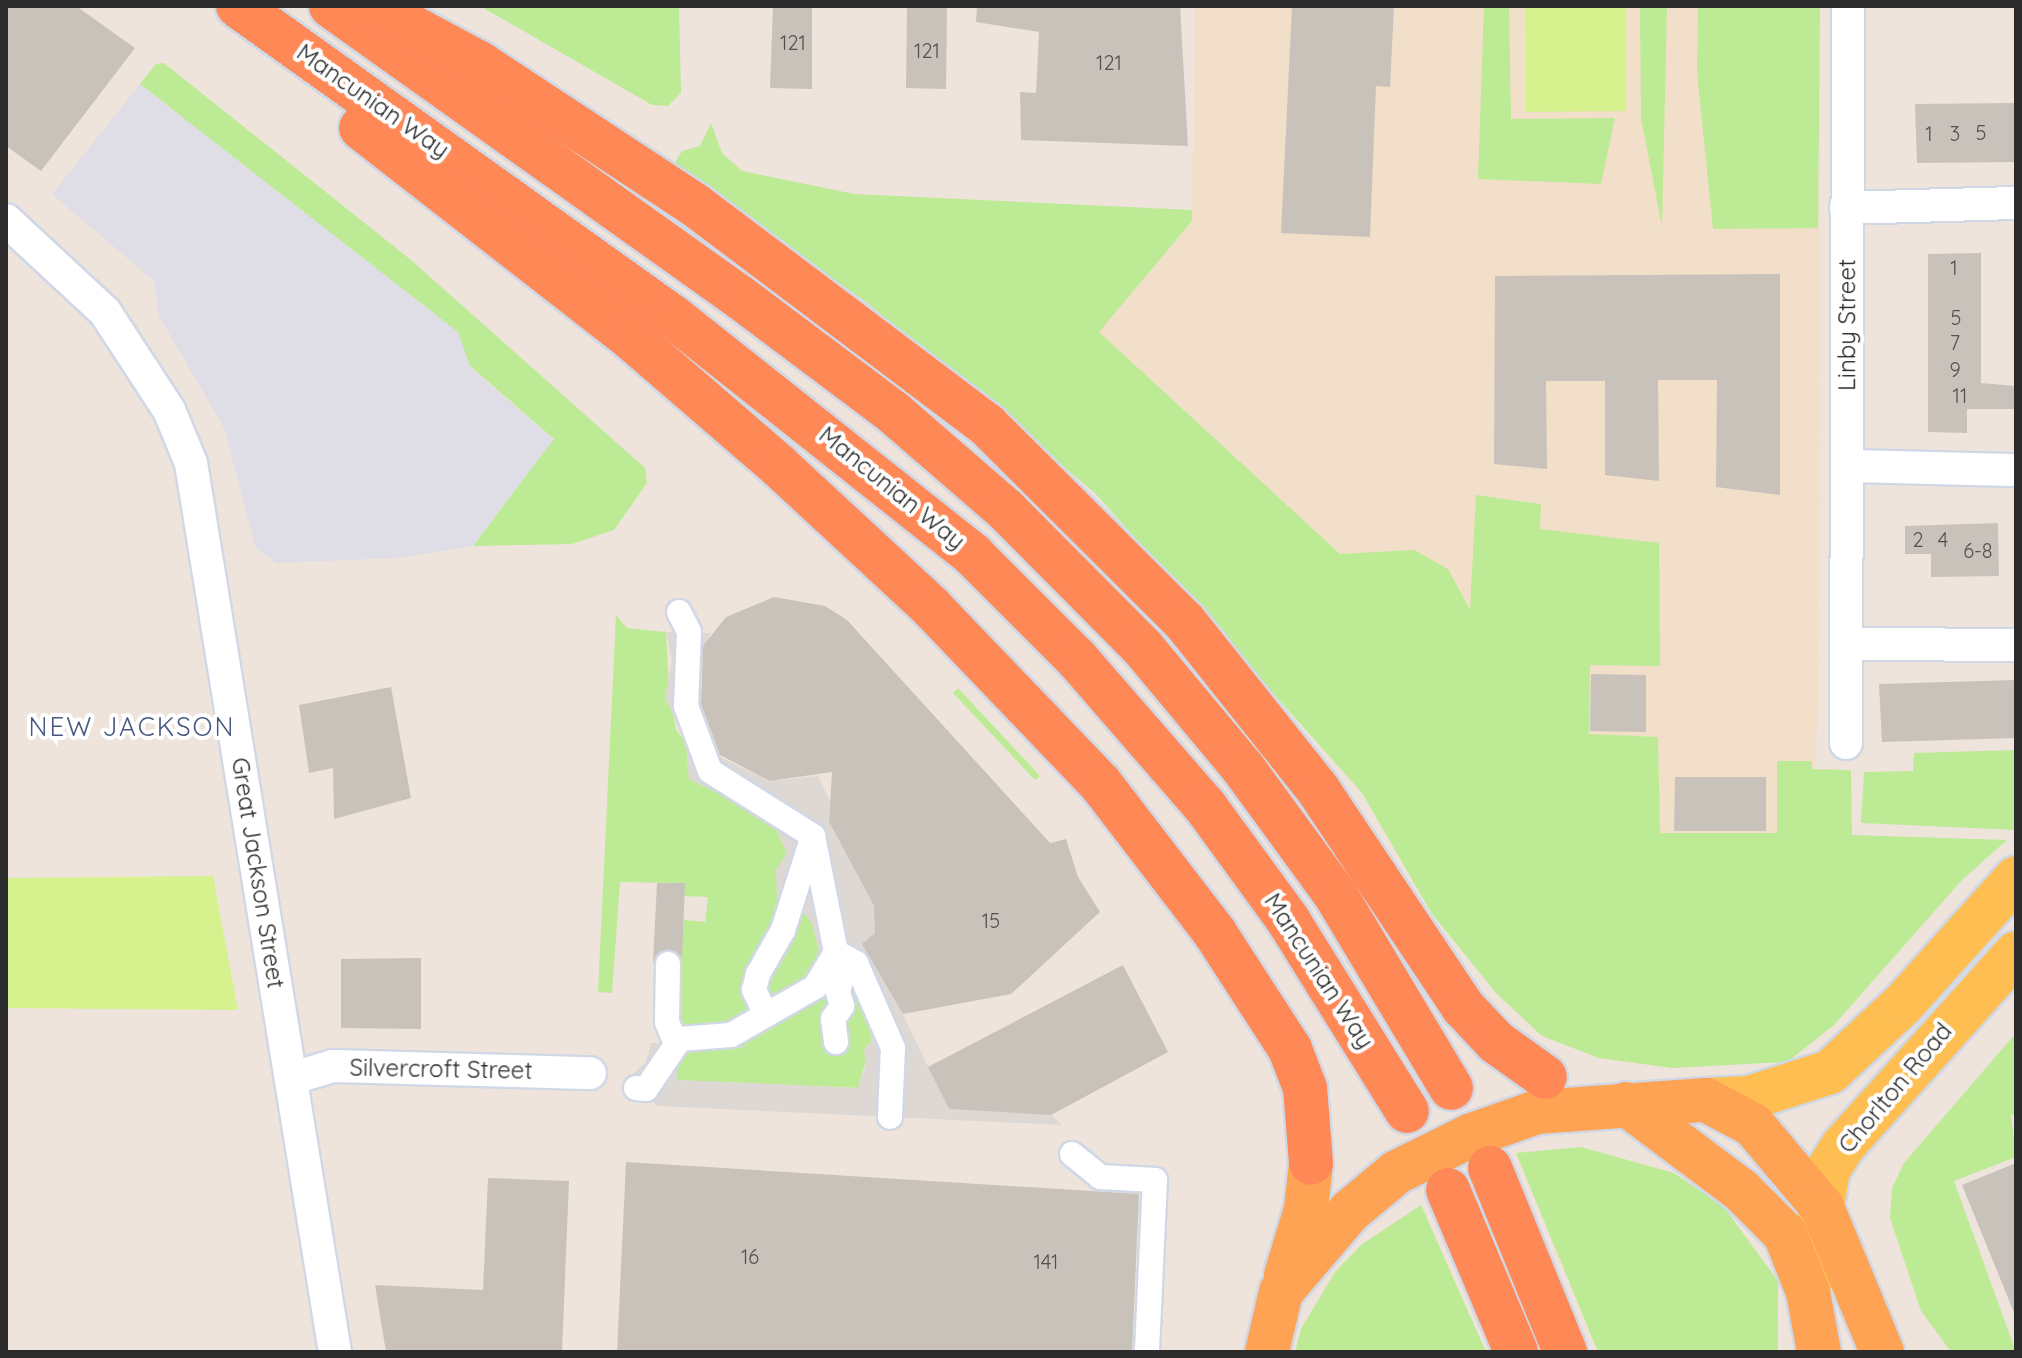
<!DOCTYPE html>
<html>
<head>
<meta charset="utf-8">
<style>
	body { margin:0 }
	#map { position:relative; width:2022px; height:1358px; overflow:hidden; background:#eee4dc; font-family:Quicksand,sans-serif }
	div>[style] { position:absolute }
	[style*='--x'] { left:calc(var(--x)*1px); top:calc(var(--y)*1px); width:calc(var(--w)*1px); rotate:calc(var(--a)*1deg) }
	.industrial>* { inset:0; background:#dfdde6 }
	.education>* { inset:0; background:#f1dfca }
	.green>* { inset:0; background:#bdea94 }
	.pitch>* { inset:0; background:#d5f28e }
	.plaza>* { inset:0; background:#ded8d4 }
	.building>* { inset:0; background:#c9c2bb }
	.roads { filter:drop-shadow(2px 0 #d1d8e5) drop-shadow(-2px 0 #d1d8e5) drop-shadow(0 2px #d1d8e5) drop-shadow(0 -2px #d1d8e5) }
	.pedestrian>* { height:24px; margin:-12px; padding:0 12px; transform-origin:12px; border-radius:12px; background:#fff }
	.minor>* { height:32px; margin:-16px; padding:0 16px; transform-origin:16px; border-radius:16px; background:#fff }
	.primary>* { height:44px; margin:-22px; padding:0 22px; transform-origin:22px; border-radius:22px; background:#febe52 }
	.trunk>* { height:44px; margin:-22px; padding:0 22px; transform-origin:22px; border-radius:22px; background:#fea354 }
	.motorway>* { height:44px; margin:-22px; padding:0 22px; transform-origin:22px; border-radius:22px; background:#ff8857 }
	span { translate:-50% -50%; white-space:nowrap; text-align:center; line-height:1.15; -webkit-text-stroke:8px #fff; paint-order:stroke }
	.number-label { font-size:20px; color:#52514f }
	.number-label span { -webkit-text-stroke-width:0 }
	.street-label { font-size:24px; color:#2b2b2b }
	.neighbourhood-label { font-size:26px; color:#475981; letter-spacing:2px }
	.frame { position:absolute; inset:0; border:8px solid #2b2b2b; pointer-events:none }
</style>
</head>
<body>
<div id="map">
	<div class="industrial">
		<i style="clip-path:polygon(140px 84px,458px 332px,470px 367px,554px 440px,473px 546px,397px 558px,276px 563px,256px 548px,224px 428px,159px 316px,154px 281px,52px 194px)"></i>
	</div>
	<div class="education">
		<i style="clip-path:polygon(1195px 6px,1820px 6px,1819px 695px,1810px 860px,1468px 856px,1340px 554px,1099px 332px,1192px 221px)"></i>
	</div>
	<div class="green">
		<i style="clip-path:polygon(480px 6px,679px 6px,681px 93px,668px 106px,652px 105px)"></i>
		<i style="clip-path:polygon(1484px 6px,1509px 6px,1511px 119px,1615px 118px,1601px 184px,1478px 179px)"></i>
		<i style="clip-path:polygon(1640px 6px,1667px 6px,1662px 227px,1641px 118px)"></i>
		<i style="clip-path:polygon(1698px 6px,1820px 6px,1818px 228px,1713px 229px,1697px 72px)"></i>
		<i style="clip-path:polygon(164px 63px,411px 260px,645px 468px,647px 483px,614px 530px,572px 544px,473px 546px,554px 439px,470px 366px,458px 332px,140px 84px,156px 64px)"></i>
		<i style="clip-path:polygon(711px 123px,722px 153px,742px 171px,854px 194px,1192px 210px,1192px 221px,1099px 332px,1340px 554px,1414px 550px,1448px 569px,1470px 610px,1476px 495px,1541px 504px,1540px 529px,1659px 543px,1660px 666px,1590px 665px,1589px 734px,1658px 737px,1660px 833px,1777px 833px,1777px 761px,1812px 761px,1812px 769px,1851px 770px,1852px 835px,2007px 840px,1962px 880px,1834px 1025px,1787px 1062px,1672px 1068px,1599px 1058px,1542px 1036px,1496px 993px,1432px 914px,1362px 793px,1095px 493px,865px 301px,671px 169px,682px 151px,700px 146px)"></i>
		<i style="clip-path:polygon(616px 615px,627px 628px,666px 632px,669px 688px,676px 730px,686px 742px,689px 779px,772px 819px,787px 854px,776px 870px,812px 923px,819px 951px,807px 979px,726px 1030px,683px 1030px,676px 1021px,684px 920px,705px 922px,708px 897px,685px 896px,680px 883px,620px 882px,612px 993px,598px 992px)"></i>
		<i style="clip-path:polygon(958px 688px,1040px 776px,1035px 780px,953px 693px)"></i>
		<i style="clip-path:polygon(2016px 750px,2016px 830px,1861px 823px,1864px 772px,1913px 771px,1914px 753px)"></i>
		<i style="clip-path:polygon(827px 979px,849px 982px,867px 1001px,872px 1040px,858px 1088px,676px 1080px,677px 1056px,685px 1047px,740px 1042px)"></i>
		<i style="clip-path:polygon(2016px 1033px,2016px 1114px,2011px 1115px,2016px 1157px,1954px 1181px,2016px 1352px,1951px 1352px,1921px 1311px,1890px 1218px,1892px 1188px,1904px 1163px)"></i>
		<i style="clip-path:polygon(1581px 1147px,1674px 1173px,1724px 1207px,1778px 1281px,1778px 1352px,1598px 1352px,1516px 1153px)"></i>
		<i style="clip-path:polygon(1421px 1205px,1486px 1352px,1295px 1352px,1301px 1329px,1335px 1272px,1361px 1245px)"></i>
	</div>
	<div class="pitch">
		<i style="clip-path:polygon(1525px 6px,1625px 6px,1626px 111px,1526px 112px)"></i>
		<i style="clip-path:polygon(213px 876px,238px 1010px,6px 1008px,6px 878px)"></i>
	</div>
	<div class="plaza">
		<i style="clip-path:polygon(evenodd,666px 632px,711px 633px,692px 686px,705px 737px,722px 758px,770px 781px,818px 776px,830px 801px,829px 823px,874px 906px,893px 993px,928px 1067px,1051px 1115px,1062px 1125px,657px 1106px,629px 1078px,646px 1062px,651px 1043px,663px 1043px,675px 1020px,683px 1030px,726px 1030px,766px 999px,807px 979px,819px 951px,812px 923px,796px 904px,777px 904px,776px 870px,787px 853px,772px 819px,689px 779px,686px 742px,665px 698px,672px 659px,666px 632px,827px 979px,849px 982px,867px 1001px,872px 1040px,864px 1050px,866px 1064px,858px 1088px,677px 1080px,677px 1056px,685px 1047px,743px 1048px,740px 1042px,752px 1029px,768px 1028px,776px 1016px,819px 999px,827px 979px)"></i>
	</div>
	<div class="building">
		<i style="clip-path:polygon(6px 6px,76px 6px,135px 48px,41px 171px,6px 146px)"></i>
		<i style="clip-path:polygon(773px 6px,812px 6px,812px 89px,770px 88px)"></i>
		<i style="clip-path:polygon(907px 6px,947px 6px,946px 89px,906px 88px)"></i>
		<i style="clip-path:polygon(977px 6px,1180px 6px,1188px 146px,1021px 140px,1020px 92px,1036px 93px,1039px 32px,976px 22px)"></i>
		<i style="clip-path:polygon(1292px 6px,1394px 6px,1390px 87px,1376px 86px,1370px 237px,1281px 233px)"></i>
		<i style="clip-path:polygon(2016px 103px,2016px 162px,1917px 163px,1915px 104px)"></i>
		<i style="clip-path:polygon(1981px 253px,1981px 383px,2016px 386px,2016px 409px,1967px 409px,1967px 433px,1928px 432px,1928px 254px)"></i>
		<i style="clip-path:polygon(1780px 274px,1780px 495px,1716px 487px,1717px 380px,1658px 380px,1659px 481px,1605px 475px,1605px 381px,1546px 381px,1547px 469px,1494px 464px,1495px 276px)"></i>
		<i style="clip-path:polygon(1998px 523px,1999px 576px,1931px 577px,1931px 554px,1905px 554px,1905px 526px)"></i>
		<i style="clip-path:polygon(774px 597px,825px 606px,847px 620px,1050px 843px,1066px 839px,1078px 877px,1100px 912px,1011px 994px,903px 1014px,862px 944px,875px 933px,874px 906px,829px 822px,832px 772px,770px 781px,720px 755px,701px 704px,703px 646px,726px 617px)"></i>
		<i style="clip-path:polygon(1591px 674px,1646px 675px,1646px 732px,1590px 731px)"></i>
		<i style="clip-path:polygon(2016px 680px,2016px 738px,1882px 742px,1879px 684px)"></i>
		<i style="clip-path:polygon(391px 687px,411px 798px,334px 819px,333px 768px,309px 773px,299px 705px)"></i>
		<i style="clip-path:polygon(1675px 777px,1766px 777px,1766px 831px,1674px 831px)"></i>
		<i style="clip-path:polygon(657px 883px,685px 883px,682px 960px,667px 949px,653px 963px)"></i>
		<i style="clip-path:polygon(421px 958px,421px 1029px,341px 1028px,341px 959px)"></i>
		<i style="clip-path:polygon(1123px 965px,1168px 1052px,1051px 1115px,949px 1109px,928px 1067px)"></i>
		<i style="clip-path:polygon(626px 1162px,1139px 1194px,1132px 1352px,617px 1352px)"></i>
		<i style="clip-path:polygon(2016px 1163px,2016px 1315px,2015px 1315px,1962px 1185px)"></i>
		<i style="clip-path:polygon(488px 1178px,569px 1181px,562px 1352px,386px 1352px,375px 1285px,483px 1290px)"></i>
	</div>
	<div class="roads">
		<div class="pedestrian">
			<i style="--x:679;--y:612;--w:22;--a:63"></i>
			<i style="--x:689;--y:632;--w:74;--a:92.3"></i>
			<i style="--x:686;--y:706;--w:69;--a:69.7"></i>
			<i style="--x:710;--y:771;--w:122;--a:32.3"></i>
			<i style="--x:813;--y:836;--w:99;--a:107.7"></i>
			<i style="--x:783;--y:930;--w:51;--a:119.6"></i>
			<i style="--x:758;--y:974;--w:16;--a:104"></i>
			<i style="--x:754;--y:990;--w:25;--a:64"></i>
			<i style="--x:813;--y:836;--w:118;--a:78.8"></i>
			<i style="--x:668;--y:964;--w:58;--a:91"></i>
			<i style="--x:667;--y:1022;--w:24;--a:68"></i>
			<i style="--x:836;--y:1042;--w:23;--a:-97"></i>
			<i style="--x:833;--y:1019;--w:16;--a:-55"></i>
			<i style="--x:842;--y:1006;--w:15;--a:-106"></i>
			<i style="--x:838;--y:992;--w:35;--a:-75"></i>
			<i style="--x:636;--y:1088;--w:10;--a:6"></i>
			<i style="--x:646;--y:1089;--w:60;--a:-55.8"></i>
			<i style="--x:680;--y:1039;--w:51;--a:-4.5"></i>
			<i style="--x:731;--y:1035;--w:97;--a:-29.7"></i>
			<i style="--x:815;--y:987;--w:41;--a:-59"></i>
			<i style="--x:836;--y:952;--w:23;--a:29"></i>
			<i style="--x:856;--y:963;--w:93;--a:66.5"></i>
			<i style="--x:893;--y:1048;--w:69;--a:92.5"></i>
			<i style="--x:1072;--y:1154;--w:36;--a:39"></i>
			<i style="--x:1100;--y:1177;--w:55;--a:3.1"></i>
			<i style="--x:1155;--y:1180;--w:172;--a:92.7"></i>
		</div>
		<div class="minor">
			<i style="--x:1846;--y:208;--w:170;--a:-1.7"></i>
			<i style="--x:6;--y:220;--w:135;--a:42.9"></i>
			<i style="--x:105;--y:312;--w:117;--a:56.9"></i>
			<i style="--x:169;--y:410;--w:57;--a:67.5"></i>
			<i style="--x:191;--y:463;--w:901;--a:80.8"></i>
			<i style="--x:1848;--y:466;--w:168;--a:1.4"></i>
			<i style="--x:1847;--y:644;--w:169;--a:0.3"></i>
			<i style="--x:1846;--y:743;--w:737;--a:-89.84"></i>
			<i style="--x:293;--y:1078;--w:42;--a:-16.7"></i>
			<i style="--x:333;--y:1066;--w:257;--a:1.6"></i>
		</div>
		<div class="primary">
			<i style="--x:1706;--y:1100;--w:43;--a:-2.7"></i>
			<i style="--x:1749;--y:1098;--w:85;--a:-17.8"></i>
			<i style="--x:1830;--y:1072;--w:101;--a:-43"></i>
			<i style="--x:1904;--y:1003;--w:168;--a:-48.1"></i>
			<i style="--x:1808;--y:1292;--w:124;--a:-80.7"></i>
			<i style="--x:1828;--y:1170;--w:28;--a:-58"></i>
			<i style="--x:1843;--y:1146;--w:259;--a:-48.1"></i>
		</div>
		<div class="trunk">
			<i style="--x:1626;--y:1104;--w:144;--a:36.8"></i>
			<i style="--x:1741;--y:1190;--w:62;--a:45"></i>
			<i style="--x:1785;--y:1234;--w:62;--a:68.4"></i>
			<i style="--x:1808;--y:1292;--w:61;--a:79.6"></i>
			<i style="--x:1286;--y:1275;--w:69;--a:-73.1"></i>
			<i style="--x:1306;--y:1209;--w:46;--a:-83.8"></i>
			<i style="--x:1267;--y:1352;--w:62;--a:-76.9"></i>
			<i style="--x:1281;--y:1292;--w:106;--a:-49.6"></i>
			<i style="--x:1350;--y:1211;--w:61;--a:-39.7"></i>
			<i style="--x:1397;--y:1172;--w:84;--a:-26.3"></i>
			<i style="--x:1472;--y:1135;--w:69;--a:-19.5"></i>
			<i style="--x:1537;--y:1112;--w:169;--a:-4.1"></i>
			<i style="--x:1706;--y:1100;--w:53;--a:28"></i>
			<i style="--x:1753;--y:1125;--w:107;--a:49.9"></i>
			<i style="--x:1822;--y:1207;--w:157;--a:67.5"></i>
		</div>
		<div class="motorway">
			<i style="--x:238;--y:6;--w:535;--a:35.56"></i>
			<i style="--x:673;--y:317;--w:383;--a:38.4"></i>
			<i style="--x:973;--y:555;--w:147;--a:45"></i>
			<i style="--x:1077;--y:659;--w:195;--a:49"></i>
			<i style="--x:1205;--y:806;--w:141;--a:53.9"></i>
			<i style="--x:1288;--y:920;--w:225;--a:58.1"></i>
			<i style="--x:331;--y:6;--w:503;--a:35.46"></i>
			<i style="--x:741;--y:298;--w:191;--a:36.9"></i>
			<i style="--x:894;--y:413;--w:148;--a:40.9"></i>
			<i style="--x:1006;--y:510;--w:194;--a:45.2"></i>
			<i style="--x:1143;--y:648;--w:156;--a:50.2"></i>
			<i style="--x:1243;--y:768;--w:156;--a:53.9"></i>
			<i style="--x:1335;--y:894;--w:226;--a:59.1"></i>
			<i style="--x:373;--y:6;--w:123;--a:28.2"></i>
			<i style="--x:481;--y:64;--w:256;--a:33.4"></i>
			<i style="--x:695;--y:205;--w:366;--a:37"></i>
			<i style="--x:987;--y:425;--w:278;--a:44.9"></i>
			<i style="--x:1184;--y:621;--w:217;--a:51.5"></i>
			<i style="--x:1319;--y:791;--w:260;--a:56.3"></i>
			<i style="--x:1463;--y:1007;--w:48;--a:46.7"></i>
			<i style="--x:1496;--y:1042;--w:60;--a:35.5"></i>
			<i style="--x:361;--y:128;--w:343;--a:37.9"></i>
			<i style="--x:632;--y:339;--w:194;--a:40.8"></i>
			<i style="--x:779;--y:466;--w:207;--a:42.8"></i>
			<i style="--x:931;--y:607;--w:244;--a:46.2"></i>
			<i style="--x:1100;--y:783;--w:189;--a:52.5"></i>
			<i style="--x:1215;--y:933;--w:138;--a:57.1"></i>
			<i style="--x:1290;--y:1049;--w:42;--a:69"></i>
			<i style="--x:1305;--y:1088;--w:75;--a:85.4"></i>
			<i style="--x:1490;--y:1168;--w:199;--a:67.8"></i>
			<i style="--x:1448;--y:1190;--w:176;--a:67.2"></i>
		</div>
	</div>
	<div class="number-label">
		<span style="left:793px;top:42px">121</span>
		<span style="left:927px;top:50px">121</span>
		<span style="left:1109px;top:62px">121</span>
		<span style="left:1981px;top:132px">5</span>
		<span style="left:1929px;top:133px">1</span>
		<span style="left:1955px;top:133px">3</span>
		<span style="left:1954px;top:267px">1</span>
		<span style="left:1956px;top:317px">5</span>
		<span style="left:1955px;top:342px">7</span>
		<span style="left:1955px;top:369px">9</span>
		<span style="left:1960px;top:395px">11</span>
		<span style="left:1918px;top:539px">2</span>
		<span style="left:1943px;top:539px">4</span>
		<span style="left:1978px;top:550px">6-8</span>
		<span style="left:991px;top:920px">15</span>
		<span style="left:750px;top:1256px">16</span>
		<span style="left:1046px;top:1261px">141</span>
	</div>
	<div class="street-label">
		<span style="left:373px;top:101px;rotate:35deg">Mancunian Way</span>
		<span style="left:1847px;top:325px;rotate:-90deg">Linby Street</span>
		<span style="left:892px;top:488px;rotate:39deg">Mancunian Way</span>
		<span style="left:258px;top:873px;rotate:81deg">Great Jackson Street</span>
		<span style="left:1319px;top:971px;rotate:57deg">Mancunian Way</span>
		<span style="left:441px;top:1069px;rotate:1deg">Silvercroft Street</span>
		<span style="left:1895px;top:1088px;rotate:-50deg">Chorlton Road</span>
	</div>
	<div class="neighbourhood-label">
		<span style="left:132px;top:727px">NEW JACKSON</span>
	</div>
	<div class="frame"></div>
</div>
</body>
</html>
